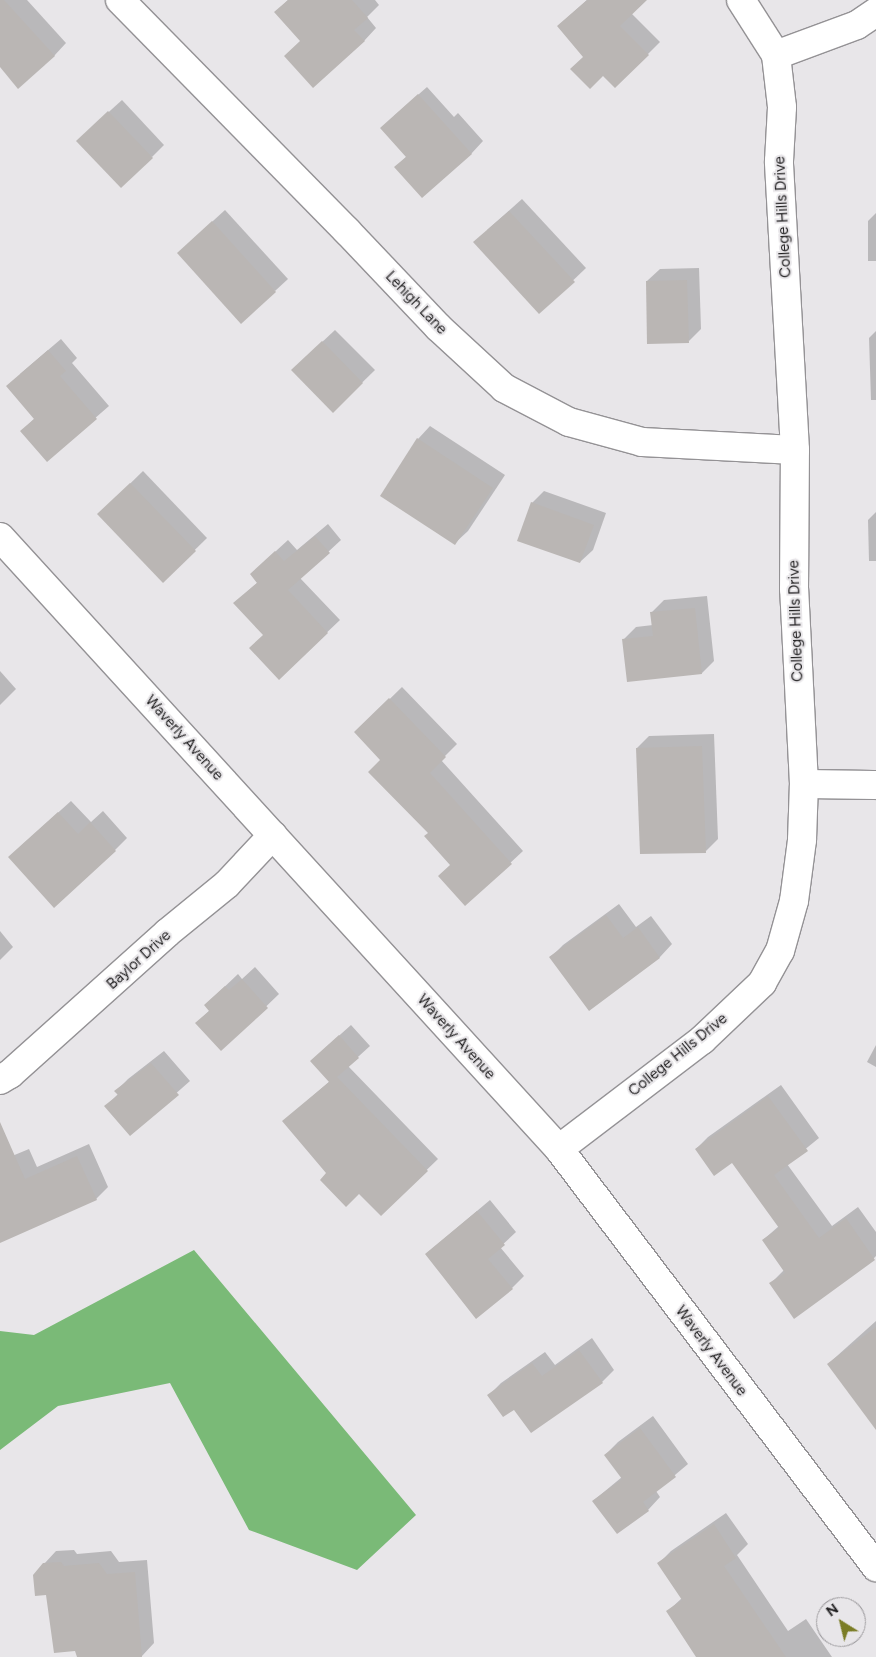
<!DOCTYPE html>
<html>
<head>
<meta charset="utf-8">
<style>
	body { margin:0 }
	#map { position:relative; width:876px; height:1657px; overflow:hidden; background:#e8e6e9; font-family:Figtree,sans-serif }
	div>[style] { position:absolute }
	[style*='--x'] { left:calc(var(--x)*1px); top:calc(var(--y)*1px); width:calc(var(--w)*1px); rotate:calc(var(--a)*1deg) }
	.forest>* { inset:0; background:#7aba77 }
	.shadow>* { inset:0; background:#0003 }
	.building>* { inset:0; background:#bab6b4 }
	.roads { filter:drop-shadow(1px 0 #949295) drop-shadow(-1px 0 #949295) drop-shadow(0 1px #949295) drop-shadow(0 -1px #949295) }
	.minor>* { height:28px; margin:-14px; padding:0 14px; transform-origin:14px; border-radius:14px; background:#fff }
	span { translate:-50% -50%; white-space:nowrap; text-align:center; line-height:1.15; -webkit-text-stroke:4px #e8e6e9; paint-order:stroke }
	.street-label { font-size:15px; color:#201f20 }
	.north { position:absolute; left:816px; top:1597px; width:50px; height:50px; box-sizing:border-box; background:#e8e6e9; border:1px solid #989699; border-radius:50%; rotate:324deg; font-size:14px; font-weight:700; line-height:20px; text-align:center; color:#201f20 }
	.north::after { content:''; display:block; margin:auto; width:18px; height:22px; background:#7b7d26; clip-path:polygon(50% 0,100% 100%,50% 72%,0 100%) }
</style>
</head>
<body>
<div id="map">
	<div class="forest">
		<i style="clip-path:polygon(194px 1250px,416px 1515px,357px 1570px,249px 1530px,170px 1383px,58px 1406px,0 1450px,0 1331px,34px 1335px)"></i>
	</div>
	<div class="shadow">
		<i style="clip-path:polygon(0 0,27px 0,66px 43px,54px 56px,0 66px)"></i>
		<i style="clip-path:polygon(288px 0,375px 0,379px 5px,367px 17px,376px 28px,364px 41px,301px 40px,276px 12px)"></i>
		<i style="clip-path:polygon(587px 0,645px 0,631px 13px,660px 42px,615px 87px,584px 57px,558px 26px)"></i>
		<i style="clip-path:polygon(427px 87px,454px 117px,458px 113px,483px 141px,471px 154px,396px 167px,407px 156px,394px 116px)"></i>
		<i style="clip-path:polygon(122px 100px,164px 145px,152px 157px,90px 129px)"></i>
		<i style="clip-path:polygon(522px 199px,586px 268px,539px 313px,487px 230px)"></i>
		<i style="clip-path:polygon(225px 210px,288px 279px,275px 291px,191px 241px)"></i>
		<i style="clip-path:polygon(876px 213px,876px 261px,868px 261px,868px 221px)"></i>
		<i style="clip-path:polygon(699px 268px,701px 329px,689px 341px,647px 281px,660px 269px)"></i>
		<i style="clip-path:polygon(335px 330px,375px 370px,333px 411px,305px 358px)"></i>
		<i style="clip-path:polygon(876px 331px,876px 400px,871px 400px,869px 338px)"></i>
		<i style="clip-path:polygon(61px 339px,77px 358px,72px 363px,109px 406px,47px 460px,22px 431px,35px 418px,20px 374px)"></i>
		<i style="clip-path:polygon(430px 426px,505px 475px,468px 531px,455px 543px,418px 439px)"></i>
		<i style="clip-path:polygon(143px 471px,207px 538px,163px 581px,99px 514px)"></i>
		<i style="clip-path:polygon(544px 491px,606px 513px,593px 550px,580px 562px,532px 503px)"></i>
		<i style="clip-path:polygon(876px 512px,876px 561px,869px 561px,868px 520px)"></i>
		<i style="clip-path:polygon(328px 524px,341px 540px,300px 578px,340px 620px,279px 678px,264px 634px,235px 603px,258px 582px,264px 562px,288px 540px,297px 550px)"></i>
		<i style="clip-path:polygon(707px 596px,714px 661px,702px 673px,624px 639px,636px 627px,653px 625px,652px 612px,664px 600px)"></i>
		<i style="clip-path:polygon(0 671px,16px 689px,0 705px)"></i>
		<i style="clip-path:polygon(402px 687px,457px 744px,441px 760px,523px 851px,465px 905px,451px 864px,382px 760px,356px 732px)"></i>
		<i style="clip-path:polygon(714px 734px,718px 839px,706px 851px,637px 748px,649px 736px)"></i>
		<i style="clip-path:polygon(71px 801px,91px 822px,103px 811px,127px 838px,115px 850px,22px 845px)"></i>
		<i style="clip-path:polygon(619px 904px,636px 927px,651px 916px,672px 944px,660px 957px,590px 1009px,551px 957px,563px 945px)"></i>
		<i style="clip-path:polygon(0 931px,13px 947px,0 960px)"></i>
		<i style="clip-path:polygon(255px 967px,279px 994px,221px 1050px,197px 1023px,210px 1010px,205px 1005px,218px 993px,238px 974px,242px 979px)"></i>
		<i style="clip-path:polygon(351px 1025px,370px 1046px,348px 1066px,438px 1159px,381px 1214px,359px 1192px,328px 1173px,284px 1121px,330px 1081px,323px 1050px)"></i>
		<i style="clip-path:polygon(876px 1045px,876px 1067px,867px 1062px)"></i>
		<i style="clip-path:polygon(164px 1051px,190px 1081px,130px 1134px,106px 1106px,118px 1094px,116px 1091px,128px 1079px)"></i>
		<i style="clip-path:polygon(781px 1085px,819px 1138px,787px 1164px,832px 1226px,858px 1207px,876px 1232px,876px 1256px,869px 1263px,770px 1284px,784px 1270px,763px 1240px,779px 1226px,732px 1161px,696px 1149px,708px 1137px)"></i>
		<i style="clip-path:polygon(89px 1144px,108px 1187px,96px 1199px,0 1234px,0 1161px,29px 1149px,37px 1167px)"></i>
		<i style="clip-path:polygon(490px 1200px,516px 1232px,500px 1247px,524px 1276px,512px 1288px,426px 1254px)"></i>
		<i style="clip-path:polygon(876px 1321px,876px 1409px,828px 1364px)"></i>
		<i style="clip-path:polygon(592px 1338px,614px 1370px,602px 1382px,489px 1395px,501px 1383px,545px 1352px,555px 1365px)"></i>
		<i style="clip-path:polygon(653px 1416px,688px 1464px,656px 1491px,660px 1497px,648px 1510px,593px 1501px,622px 1477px,605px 1455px,618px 1442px)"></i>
		<i style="clip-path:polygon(726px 1513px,748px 1544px,737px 1555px,788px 1631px,806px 1619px,832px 1657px,731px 1657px,668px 1611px,682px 1598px,659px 1563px,671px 1551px)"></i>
		<i style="clip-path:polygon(74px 1550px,77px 1554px,111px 1551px,119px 1562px,147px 1560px,154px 1643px,142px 1656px,79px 1657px,44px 1564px,56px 1551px)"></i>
	</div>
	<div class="building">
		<i style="clip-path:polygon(0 0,4px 0,55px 56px,18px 89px,0 67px)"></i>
		<i style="clip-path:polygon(288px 0,352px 0,368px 18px,354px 30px,365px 41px,313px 88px,284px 56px,300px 41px,274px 12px)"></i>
		<i style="clip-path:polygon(587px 0,647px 0,620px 26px,649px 55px,615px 88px,603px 76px,590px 89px,570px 69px,583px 57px,557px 26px)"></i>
		<i style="clip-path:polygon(418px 94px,472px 154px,422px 198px,394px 167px,406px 157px,380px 128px)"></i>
		<i style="clip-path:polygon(108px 111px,153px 158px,121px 188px,76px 141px)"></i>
		<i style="clip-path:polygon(509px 211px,575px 282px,539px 314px,473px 242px)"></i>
		<i style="clip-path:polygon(212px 221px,276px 292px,241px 324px,177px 253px)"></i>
		<i style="clip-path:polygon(687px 280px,689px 343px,647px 344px,646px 281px)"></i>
		<i style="clip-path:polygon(322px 341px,363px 383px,333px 413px,291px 370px)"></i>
		<i style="clip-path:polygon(48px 350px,66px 371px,60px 376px,97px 419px,47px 462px,20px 431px,34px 419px,6px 386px)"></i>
		<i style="clip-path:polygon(417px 438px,493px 488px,455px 545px,380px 496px)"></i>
		<i style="clip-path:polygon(130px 483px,196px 551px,163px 583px,97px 514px)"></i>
		<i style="clip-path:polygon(531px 502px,594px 525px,580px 563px,517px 541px)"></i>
		<i style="clip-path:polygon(315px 536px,330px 553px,288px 590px,328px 633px,279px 680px,249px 648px,263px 635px,233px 603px,257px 583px,250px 574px,275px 551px,284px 561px)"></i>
		<i style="clip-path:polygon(695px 608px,702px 674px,627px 682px,622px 639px,653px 636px,650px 612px)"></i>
		<i style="clip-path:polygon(389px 698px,446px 757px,430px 773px,512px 864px,465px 906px,438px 876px,450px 865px,424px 836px,428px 833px,368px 772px,380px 760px,354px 732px)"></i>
		<i style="clip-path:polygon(702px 746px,706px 853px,640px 854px,636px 748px)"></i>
		<i style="clip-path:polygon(58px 812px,78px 834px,90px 822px,116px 851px,54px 908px,8px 857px)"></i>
		<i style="clip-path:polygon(606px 915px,623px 938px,638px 927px,660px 958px,589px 1011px,549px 957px)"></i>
		<i style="clip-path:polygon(242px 979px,268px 1008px,221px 1051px,195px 1023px,209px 1011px,204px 1005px,225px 986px,229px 990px)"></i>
		<i style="clip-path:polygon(339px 1035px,359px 1058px,337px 1077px,428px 1171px,381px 1216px,359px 1194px,346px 1207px,320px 1180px,326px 1173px,282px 1121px,329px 1082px,310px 1061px)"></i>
		<i style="clip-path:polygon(151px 1063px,179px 1095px,130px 1136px,104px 1106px,118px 1095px,114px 1091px)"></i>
		<i style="clip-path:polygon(768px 1096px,808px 1151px,774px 1175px,819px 1238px,846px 1218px,875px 1260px,794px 1319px,769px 1283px,785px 1273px,762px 1240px,779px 1228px,732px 1163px,714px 1176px,695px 1149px)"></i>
		<i style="clip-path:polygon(0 1122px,25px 1179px,77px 1156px,97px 1200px,0 1243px)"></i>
		<i style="clip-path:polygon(477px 1211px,505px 1245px,488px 1259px,513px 1289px,476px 1319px,425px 1254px)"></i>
		<i style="clip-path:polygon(876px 1327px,876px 1430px,827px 1364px)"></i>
		<i style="clip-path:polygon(579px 1350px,603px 1383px,531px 1433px,514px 1410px,503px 1417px,487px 1395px,532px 1363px,542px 1376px)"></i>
		<i style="clip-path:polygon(640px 1428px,676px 1477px,643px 1502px,649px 1511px,617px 1534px,592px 1501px,622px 1479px,604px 1455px)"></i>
		<i style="clip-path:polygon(714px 1524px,736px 1558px,724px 1566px,786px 1657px,696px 1657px,666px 1611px,682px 1600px,657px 1563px)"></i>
		<i style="clip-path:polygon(61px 1562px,64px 1566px,99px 1563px,107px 1574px,135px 1572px,142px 1657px,77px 1657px,75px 1651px,54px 1653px,46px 1595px,35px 1596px,33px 1575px,43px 1563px)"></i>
	</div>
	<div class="roads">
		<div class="minor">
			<i style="--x:120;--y:0;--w:324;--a:45.5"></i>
			<i style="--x:347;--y:231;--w:132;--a:46.5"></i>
			<i style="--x:438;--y:327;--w:90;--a:42.7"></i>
			<i style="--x:504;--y:388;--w:73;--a:27.6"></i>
			<i style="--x:569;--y:422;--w:76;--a:15.3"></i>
			<i style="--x:642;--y:442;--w:153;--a:3"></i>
			<i style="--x:776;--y:55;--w:86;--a:-20.3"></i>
			<i style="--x:857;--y:25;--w:23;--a:-34"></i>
			<i style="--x:0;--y:537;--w:829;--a:47.59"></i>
			<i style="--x:559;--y:1149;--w:525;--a:52.82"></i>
			<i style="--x:804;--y:784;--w:72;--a:0.8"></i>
			<i style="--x:0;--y:1080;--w:12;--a:-31"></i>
			<i style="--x:10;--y:1074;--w:211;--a:-41.9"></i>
			<i style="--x:167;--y:933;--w:77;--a:-39.2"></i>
			<i style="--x:227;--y:884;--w:67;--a:-46.8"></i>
			<i style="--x:559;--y:1149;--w:180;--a:-37.3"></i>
			<i style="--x:702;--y:1040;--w:83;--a:-43.5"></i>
			<i style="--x:762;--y:983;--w:37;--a:-61"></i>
			<i style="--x:780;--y:951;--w:52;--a:-74.4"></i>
			<i style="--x:794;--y:901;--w:62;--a:-82.5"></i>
			<i style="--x:802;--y:840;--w:56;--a:-88"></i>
			<i style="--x:804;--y:784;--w:195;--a:-92.9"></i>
			<i style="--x:794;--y:589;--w:139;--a:-89.6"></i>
			<i style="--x:795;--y:450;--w:289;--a:-93.2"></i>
			<i style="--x:779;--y:161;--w:54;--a:-86.8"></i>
			<i style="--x:782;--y:107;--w:52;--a:-96.6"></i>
			<i style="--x:776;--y:55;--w:65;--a:-122.5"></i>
		</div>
	</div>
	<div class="street-label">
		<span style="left:783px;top:217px;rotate:-93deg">College Hills Drive</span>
		<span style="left:416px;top:303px;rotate:46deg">Lehigh Lane</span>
		<span style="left:796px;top:621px;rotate:-92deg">College Hills Drive</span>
		<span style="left:184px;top:738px;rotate:48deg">Waverly Avenue</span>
		<span style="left:139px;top:960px;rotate:-42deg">Baylor Drive</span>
		<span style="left:456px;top:1037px;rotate:48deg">Waverly Avenue</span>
		<span style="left:678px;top:1055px;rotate:-39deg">College Hills Drive</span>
		<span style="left:711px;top:1351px;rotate:53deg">Waverly Avenue</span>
	</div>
	<div class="north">N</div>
</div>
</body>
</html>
